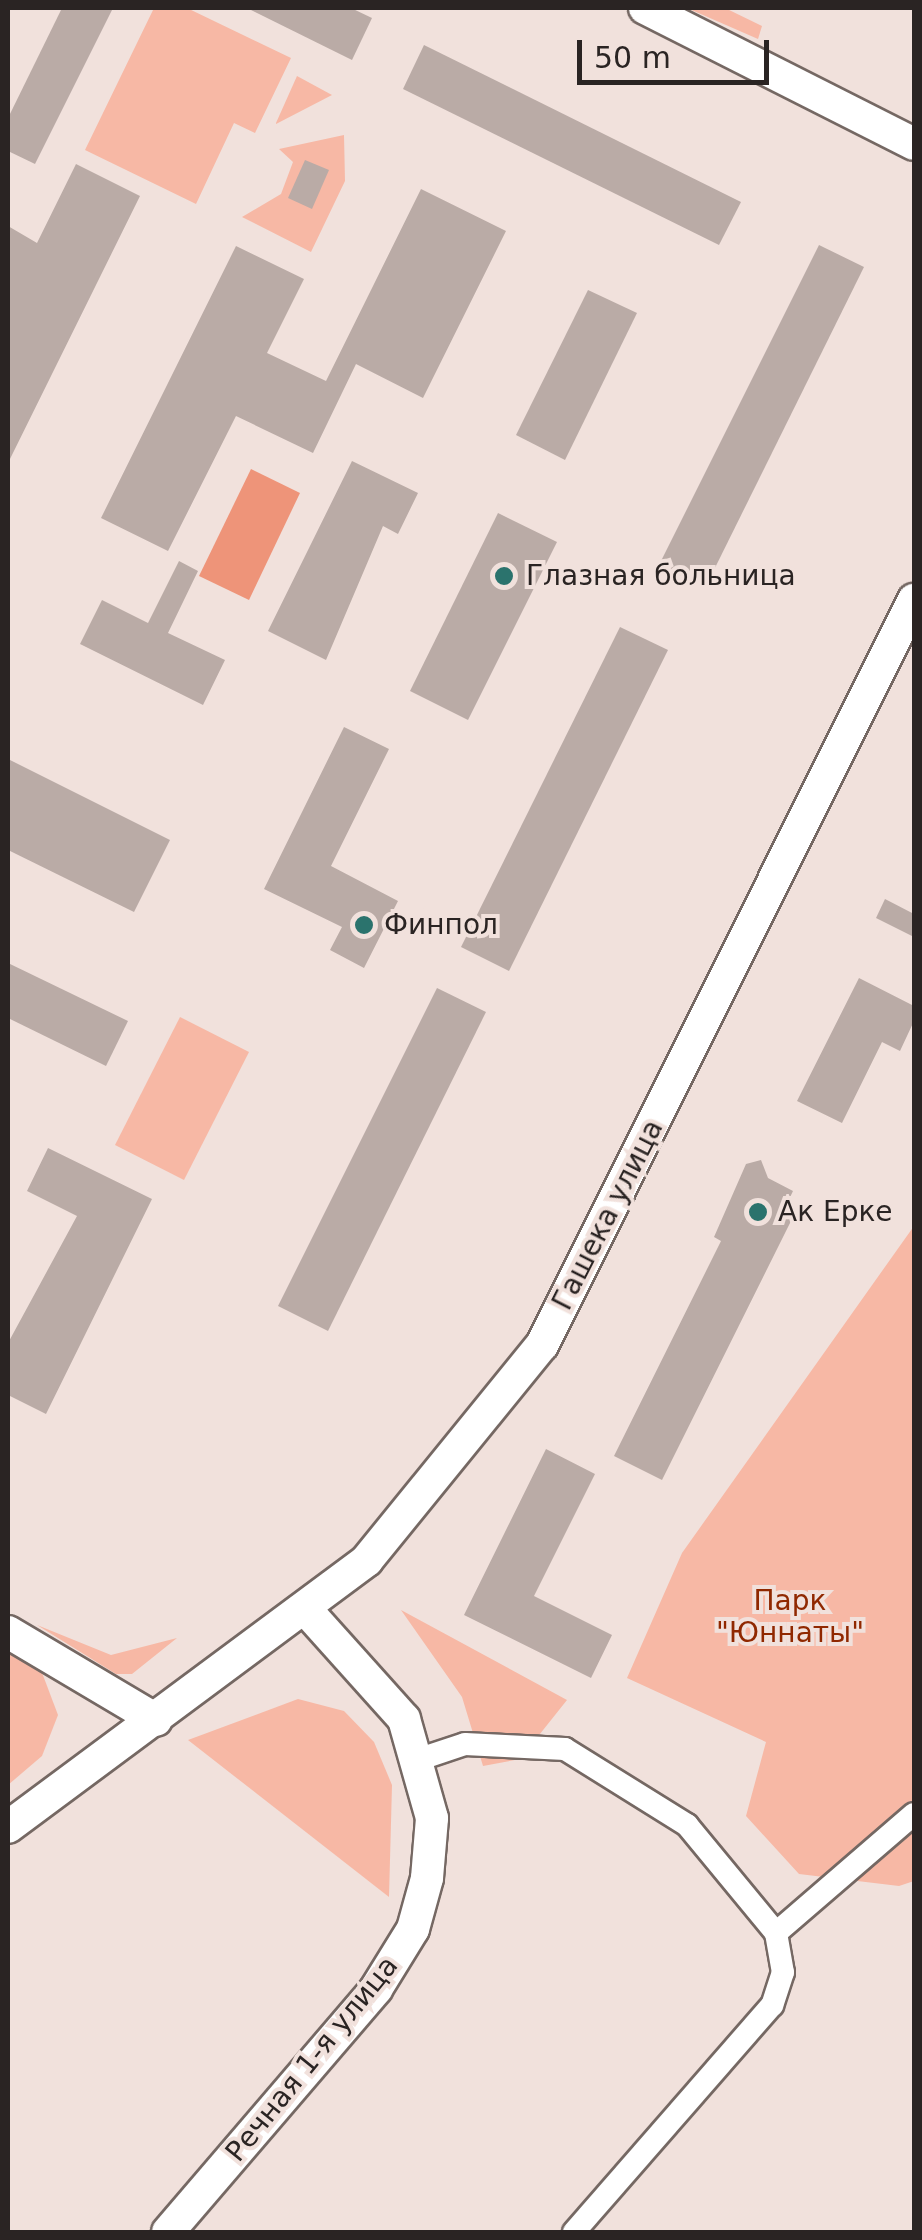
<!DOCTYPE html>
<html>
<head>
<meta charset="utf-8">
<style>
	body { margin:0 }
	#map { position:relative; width:922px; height:2240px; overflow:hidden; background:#f1e1dc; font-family:"DejaVu Sans",sans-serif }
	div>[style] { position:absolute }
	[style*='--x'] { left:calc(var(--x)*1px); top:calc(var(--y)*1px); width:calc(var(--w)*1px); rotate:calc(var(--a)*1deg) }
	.green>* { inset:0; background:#f7b8a5 }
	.forest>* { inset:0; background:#ee9479 }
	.building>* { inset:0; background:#baaba6 }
	.roads { filter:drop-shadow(2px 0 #756863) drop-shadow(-2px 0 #756863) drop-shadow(0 2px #756863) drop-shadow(0 -2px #756863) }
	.street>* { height:22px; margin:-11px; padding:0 11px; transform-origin:11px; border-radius:11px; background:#fff }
	.secondary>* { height:32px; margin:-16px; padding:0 16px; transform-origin:16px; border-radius:16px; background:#fff }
	.dots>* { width:28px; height:28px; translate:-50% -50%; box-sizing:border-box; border:5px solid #f1e1dc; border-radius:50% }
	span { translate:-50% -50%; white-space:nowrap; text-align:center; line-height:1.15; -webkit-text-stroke:8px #f1e1dc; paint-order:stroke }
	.poi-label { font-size:28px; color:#2a2423 }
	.left { translate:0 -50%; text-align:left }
	.street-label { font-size:28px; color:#2a2423 }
	.park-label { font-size:28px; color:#902800 }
	.frame { position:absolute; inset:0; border:10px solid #2a2423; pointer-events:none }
	.scale { position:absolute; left:577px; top:40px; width:192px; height:45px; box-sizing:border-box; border:5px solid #2a2423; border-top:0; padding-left:12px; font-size:30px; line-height:35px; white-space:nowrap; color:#2a2423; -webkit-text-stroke:8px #f1e1dc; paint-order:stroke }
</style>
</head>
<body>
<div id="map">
	<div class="green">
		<i style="clip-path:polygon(154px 8px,187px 8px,291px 58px,255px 133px,234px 123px,196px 204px,85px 150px)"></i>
		<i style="clip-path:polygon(687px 8px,725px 8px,762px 26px,758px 39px)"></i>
		<i style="clip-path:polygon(297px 76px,332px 95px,276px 124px,276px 123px)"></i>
		<i style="clip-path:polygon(344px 135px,345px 181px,311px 252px,242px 217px,281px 194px,293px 162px,279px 149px)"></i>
		<i style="clip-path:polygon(180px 1017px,249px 1052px,184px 1180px,115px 1145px)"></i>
		<i style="clip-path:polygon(914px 1226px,914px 1881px,899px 1886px,799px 1874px,746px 1816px,766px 1742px,627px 1678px,682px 1553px)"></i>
		<i style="clip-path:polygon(401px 1610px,567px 1700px,520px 1759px,483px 1766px,462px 1697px)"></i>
		<i style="clip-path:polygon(37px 1625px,111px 1655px,177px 1638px,132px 1674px,116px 1674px)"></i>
		<i style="clip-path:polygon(8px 1645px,41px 1670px,58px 1715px,42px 1756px,8px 1785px)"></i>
		<i style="clip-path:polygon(298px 1699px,344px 1711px,374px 1742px,392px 1785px,389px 1897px,188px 1740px)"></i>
	</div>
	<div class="forest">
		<i style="clip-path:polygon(251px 469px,300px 493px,249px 600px,199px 576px)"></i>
	</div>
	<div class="building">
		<i style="clip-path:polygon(62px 8px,113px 8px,35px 164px,8px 151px,8px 118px)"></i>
		<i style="clip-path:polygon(247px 8px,351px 8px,372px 18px,352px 60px)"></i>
		<i style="clip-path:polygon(424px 45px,741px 202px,719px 245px,403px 89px)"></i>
		<i style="clip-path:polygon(305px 160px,329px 170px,312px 209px,288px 198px)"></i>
		<i style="clip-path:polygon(76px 164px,140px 196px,8px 463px,8px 226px,37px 243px)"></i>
		<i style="clip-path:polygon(421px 189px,506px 231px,423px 398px,356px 364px,313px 453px,236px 416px,168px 551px,101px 518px,236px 246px,304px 279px,267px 353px,326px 381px)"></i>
		<i style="clip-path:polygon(819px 245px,864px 267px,705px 588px,659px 565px)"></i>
		<i style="clip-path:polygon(588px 290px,637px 313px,565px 460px,516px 435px)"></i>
		<i style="clip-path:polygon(352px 461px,418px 493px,398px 534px,383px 526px,326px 660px,268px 631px)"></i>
		<i style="clip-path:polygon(498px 513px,557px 542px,468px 720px,410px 691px)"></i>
		<i style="clip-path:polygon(179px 561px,198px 571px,168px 633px,225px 660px,203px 705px,80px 644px,102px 600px,148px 623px)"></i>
		<i style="clip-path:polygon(620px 627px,668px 650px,509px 971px,461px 947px)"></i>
		<i style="clip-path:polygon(344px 727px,389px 749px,331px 866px,398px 901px,364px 968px,330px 950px,342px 927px,264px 889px)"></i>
		<i style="clip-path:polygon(8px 759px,170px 840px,134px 912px,8px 850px)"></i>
		<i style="clip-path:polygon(885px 899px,914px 914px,914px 937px,876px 918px)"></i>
		<i style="clip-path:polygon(8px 963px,128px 1021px,106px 1066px,8px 1018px)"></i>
		<i style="clip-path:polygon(859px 978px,914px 1006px,914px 1021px,900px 1051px,882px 1042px,842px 1123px,797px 1101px)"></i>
		<i style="clip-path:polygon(437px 988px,486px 1012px,328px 1331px,278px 1306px)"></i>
		<i style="clip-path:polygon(48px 1148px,152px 1199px,46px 1414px,8px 1395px,8px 1343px,77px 1216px,27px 1191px)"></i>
		<i style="clip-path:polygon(761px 1160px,768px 1178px,793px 1191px,784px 1210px,794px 1215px,662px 1480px,614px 1456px,721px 1241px,714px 1237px,746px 1164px)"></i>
		<i style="clip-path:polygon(546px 1449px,595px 1474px,534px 1596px,612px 1635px,591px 1678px,464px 1615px)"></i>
	</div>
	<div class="roads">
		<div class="street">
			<i style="--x:420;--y:1759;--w:47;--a:-18.4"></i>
			<i style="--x:465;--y:1744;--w:100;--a:2.9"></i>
			<i style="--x:565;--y:1749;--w:144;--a:31.9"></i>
			<i style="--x:687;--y:1825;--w:140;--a:50.5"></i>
			<i style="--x:776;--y:1933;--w:40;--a:80"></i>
			<i style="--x:783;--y:1972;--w:35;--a:108"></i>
			<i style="--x:772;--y:2005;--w:301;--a:131.1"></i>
			<i style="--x:776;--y:1933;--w:182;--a:-40.8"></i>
		</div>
		<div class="secondary">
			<i style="--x:645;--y:8;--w:301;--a:26.8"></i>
			<i style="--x:8;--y:1632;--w:172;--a:30.7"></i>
			<i style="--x:8;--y:1827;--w:447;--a:-36.6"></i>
			<i style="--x:367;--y:1560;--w:277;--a:-50.9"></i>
			<i style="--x:542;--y:1345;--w:833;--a:-63.47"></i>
			<i style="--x:168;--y:2232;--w:320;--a:-49.4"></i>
			<i style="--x:376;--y:1989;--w:70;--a:-58.3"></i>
			<i style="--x:413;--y:1929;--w:53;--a:-74.6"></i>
			<i style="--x:427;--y:1878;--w:60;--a:-85.2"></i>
			<i style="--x:432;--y:1818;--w:103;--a:-105.8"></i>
			<i style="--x:404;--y:1719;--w:144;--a:-131.9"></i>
		</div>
	</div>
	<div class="dots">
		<i style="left:504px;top:576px;background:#2b736d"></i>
		<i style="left:364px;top:925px;background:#2b736d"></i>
		<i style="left:758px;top:1212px;background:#2b736d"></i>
	</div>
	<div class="poi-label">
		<span class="left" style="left:526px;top:576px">Глазная больница</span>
		<span class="left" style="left:384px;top:925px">Финпол</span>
		<span class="left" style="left:778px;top:1212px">Ак Ерке</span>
	</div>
	<div class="street-label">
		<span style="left:608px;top:1215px;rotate:-63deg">Гашека улица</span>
		<span style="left:312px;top:2059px;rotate:-51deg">Речная 1-я улица</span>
	</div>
	<div class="park-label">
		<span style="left:790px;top:1617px">Парк<br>"Юннаты"</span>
	</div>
	<div class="frame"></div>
	<div class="scale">50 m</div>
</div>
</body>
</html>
